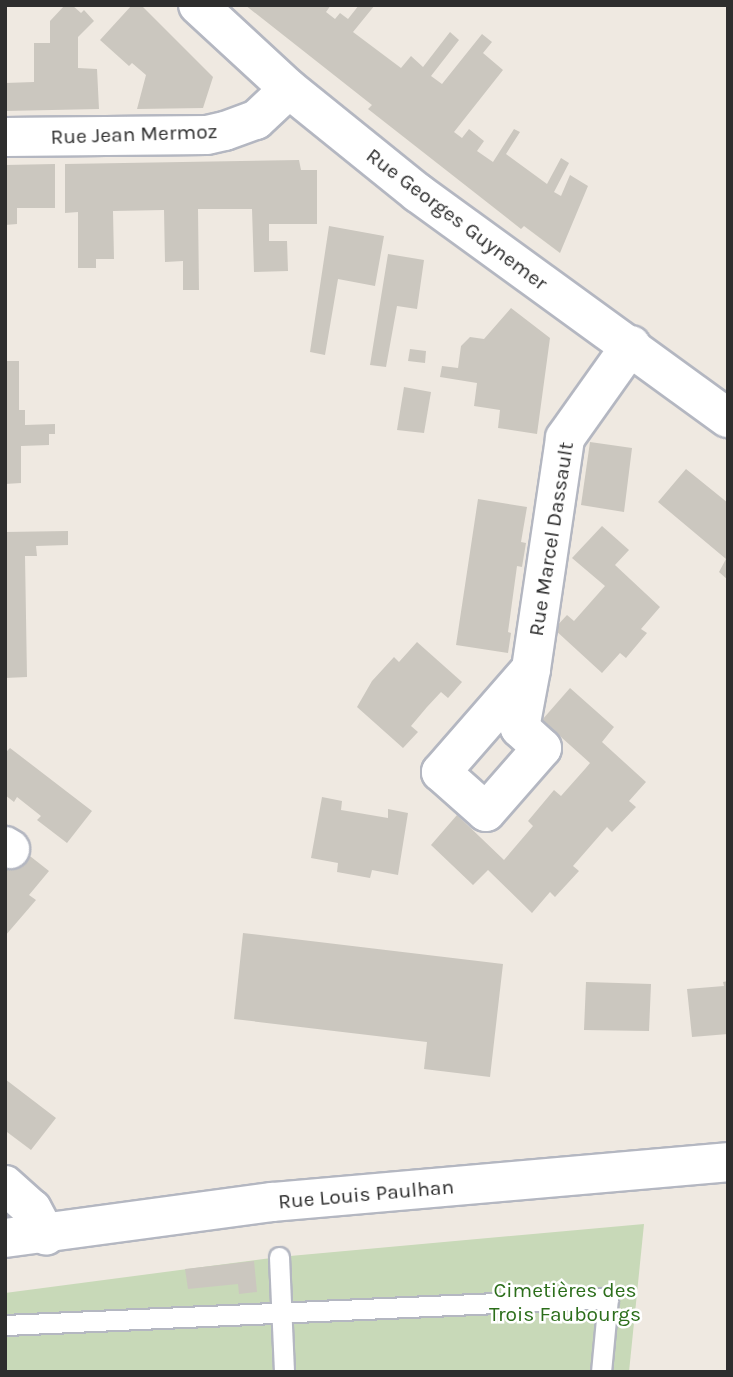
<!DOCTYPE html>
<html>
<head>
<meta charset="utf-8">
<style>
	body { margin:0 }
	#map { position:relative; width:733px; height:1377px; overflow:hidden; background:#efe9e1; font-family:Karla,sans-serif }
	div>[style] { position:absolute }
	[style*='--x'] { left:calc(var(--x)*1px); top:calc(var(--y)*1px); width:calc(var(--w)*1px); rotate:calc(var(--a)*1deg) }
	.cemetery>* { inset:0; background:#c8d9b8 }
	.building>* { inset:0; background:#cbc7bf }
	.roads { filter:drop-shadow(2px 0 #b4b7c1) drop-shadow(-2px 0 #b4b7c1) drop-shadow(0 2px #b4b7c1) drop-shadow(0 -2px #b4b7c1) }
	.service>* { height:19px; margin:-9.5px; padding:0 9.5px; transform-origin:9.5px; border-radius:9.5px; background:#fff }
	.minor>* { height:38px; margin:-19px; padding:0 19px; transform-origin:19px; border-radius:19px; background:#fff }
	.secondary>* { height:38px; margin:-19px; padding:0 19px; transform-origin:19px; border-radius:19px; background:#fff }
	span { translate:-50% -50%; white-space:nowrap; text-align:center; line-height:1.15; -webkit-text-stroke:5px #fff; paint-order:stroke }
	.street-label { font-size:21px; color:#2e2e2e }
	.park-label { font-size:21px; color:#2c6e1b }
	.frame { position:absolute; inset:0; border:7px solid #2e2e2e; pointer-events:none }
</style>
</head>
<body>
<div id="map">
	<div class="cemetery">
		<i style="clip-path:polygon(644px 1224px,629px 1372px,5px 1372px,5px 1293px,279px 1257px)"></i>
	</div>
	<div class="building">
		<i style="clip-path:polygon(65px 5px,72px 5px,81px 13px,84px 10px,94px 21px,78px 37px,78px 68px,97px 69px,99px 109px,5px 111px,5px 83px,34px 82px,34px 43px,50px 43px,50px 21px)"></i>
		<i style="clip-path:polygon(132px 5px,141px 5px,213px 77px,203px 108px,137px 109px,146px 75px,132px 63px,129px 66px,100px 40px)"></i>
		<i style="clip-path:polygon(245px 5px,331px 5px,326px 12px,335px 19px,340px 13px,348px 19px,359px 5px,375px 5px,353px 32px,401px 68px,411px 56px,423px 67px,450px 32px,459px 40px,431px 76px,442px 84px,482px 34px,492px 42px,483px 53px,503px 70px,454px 132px,462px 138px,469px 129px,484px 141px,477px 151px,493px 162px,514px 129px,520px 132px,506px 154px,547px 184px,561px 158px,569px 163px,554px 192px,561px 196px,570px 175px,588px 186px,560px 253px,524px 226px,521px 229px,368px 109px,372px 105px)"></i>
		<i style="clip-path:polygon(299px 160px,301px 170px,317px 170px,317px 224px,269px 224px,269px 241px,287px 241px,288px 271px,254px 272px,252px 209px,198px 209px,199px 290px,183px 290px,183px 261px,165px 262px,164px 210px,113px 211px,114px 259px,96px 259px,96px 268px,78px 268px,78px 212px,65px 213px,65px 164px)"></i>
		<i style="clip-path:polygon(55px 164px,55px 208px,17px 208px,17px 224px,5px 225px,5px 165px)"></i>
		<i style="clip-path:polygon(329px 226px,384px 236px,375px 286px,338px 279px,325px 355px,310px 352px)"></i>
		<i style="clip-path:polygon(388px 254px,424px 260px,417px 309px,397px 306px,386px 367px,370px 365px)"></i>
		<i style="clip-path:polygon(511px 308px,550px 338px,537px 434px,498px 428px,500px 410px,474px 406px,477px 383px,440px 377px,442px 366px,458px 368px,461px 346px,470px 337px,484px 339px)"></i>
		<i style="clip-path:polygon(410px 349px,426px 351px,425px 363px,408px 361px)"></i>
		<i style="clip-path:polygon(5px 361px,19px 361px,19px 410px,25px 410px,25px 425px,55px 424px,55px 434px,49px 434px,49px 445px,21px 446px,21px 483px,5px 484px)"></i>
		<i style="clip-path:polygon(404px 387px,431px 392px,424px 433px,397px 430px)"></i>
		<i style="clip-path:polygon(590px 442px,632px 448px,624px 512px,581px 505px)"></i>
		<i style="clip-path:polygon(686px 469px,728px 503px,728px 580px,719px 572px,726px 559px,658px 502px)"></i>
		<i style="clip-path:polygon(478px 499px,527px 507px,521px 542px,526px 543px,522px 567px,517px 566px,508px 632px,511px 633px,508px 653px,456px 645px)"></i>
		<i style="clip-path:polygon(602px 526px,629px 550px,615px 565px,660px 607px,641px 629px,647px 633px,626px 658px,620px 653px,602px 673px,554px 629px,567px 615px,574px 621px,605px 586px,572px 558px)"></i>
		<i style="clip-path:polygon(68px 531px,68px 545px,36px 546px,37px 556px,25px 556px,27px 677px,5px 678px,5px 532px)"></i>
		<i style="clip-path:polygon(417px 642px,462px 682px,448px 698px,441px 692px,427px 707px,411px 726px,418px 732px,403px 748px,357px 707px,372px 681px,394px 657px,399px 662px)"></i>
		<i style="clip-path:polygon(570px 688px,614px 727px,602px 742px,646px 782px,629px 801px,636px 807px,612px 832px,607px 827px,573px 866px,579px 871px,555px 897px,550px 892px,532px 913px,488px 870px,473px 885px,431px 845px,457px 815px,504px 860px,533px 826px,528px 821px,554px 790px,561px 796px,585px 769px,590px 763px,542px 720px)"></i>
		<i style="clip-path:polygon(10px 748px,92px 811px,67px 843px,37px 820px,41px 816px,17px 797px,14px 802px,5px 795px,5px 753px)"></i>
		<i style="clip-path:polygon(322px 797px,342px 801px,341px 810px,388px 818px,388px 809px,408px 813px,398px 875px,372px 870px,370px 878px,337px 872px,338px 863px,311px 858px)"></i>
		<i style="clip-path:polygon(21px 849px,49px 871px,29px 895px,36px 900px,5px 936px,5px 870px)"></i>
		<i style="clip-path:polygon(243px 933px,503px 964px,490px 1077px,424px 1069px,427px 1042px,234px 1019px)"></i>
		<i style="clip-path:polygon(728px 981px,728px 1034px,692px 1037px,687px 989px,724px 986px,723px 982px)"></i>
		<i style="clip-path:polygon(586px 982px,651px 984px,649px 1031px,584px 1030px)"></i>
		<i style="clip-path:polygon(5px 1079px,56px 1118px,31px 1150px,7px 1132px,5px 1135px)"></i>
		<i style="clip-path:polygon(254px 1261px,257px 1292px,239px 1294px,238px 1284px,188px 1289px,185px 1269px)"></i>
	</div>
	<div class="roads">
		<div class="service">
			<i style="--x:279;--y:1257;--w:115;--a:87.5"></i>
			<i style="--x:5;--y:1325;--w:604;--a:-2.56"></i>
			<i style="--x:608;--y:1298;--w:74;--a:95.4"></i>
		</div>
		<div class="minor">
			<i style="--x:5;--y:137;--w:202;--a:-0.6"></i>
			<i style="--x:207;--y:135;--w:18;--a:-13"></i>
			<i style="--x:225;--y:131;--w:33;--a:-20"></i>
			<i style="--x:256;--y:120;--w:45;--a:-43.2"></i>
			<i style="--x:531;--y:669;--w:137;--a:131.1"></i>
			<i style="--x:441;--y:772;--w:60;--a:41.6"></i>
			<i style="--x:486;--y:812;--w:85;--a:-48.8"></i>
			<i style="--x:542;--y:748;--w:30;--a:-138"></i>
			<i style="--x:520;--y:728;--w:60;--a:-79.4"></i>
			<i style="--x:531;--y:669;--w:233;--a:-81.6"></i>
			<i style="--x:565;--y:438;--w:114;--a:-54.6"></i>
			<i style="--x:5;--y:846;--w:6;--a:31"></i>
			<i style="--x:5;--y:1185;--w:36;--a:42"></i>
			<i style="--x:32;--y:1209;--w:30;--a:62"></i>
			<i style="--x:5;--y:1238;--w:270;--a:-7.7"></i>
			<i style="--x:273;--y:1202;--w:457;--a:-5"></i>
		</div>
		<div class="secondary">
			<i style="--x:198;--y:5;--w:124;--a:42.7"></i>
			<i style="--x:289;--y:89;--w:166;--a:38.9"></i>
			<i style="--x:418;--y:193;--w:383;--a:36"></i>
		</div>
	</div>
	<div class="street-label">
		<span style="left:134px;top:134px;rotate:-2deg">Rue Jean Mermoz</span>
		<span style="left:457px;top:219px;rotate:37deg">Rue Georges Guynemer</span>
		<span style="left:551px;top:539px;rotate:-81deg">Rue Marcel Dassault</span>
		<span style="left:366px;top:1194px;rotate:-5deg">Rue Louis Paulhan</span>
	</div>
	<div class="park-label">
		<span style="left:565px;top:1302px">Cimetières des<br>Trois Faubourgs</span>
	</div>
	<div class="frame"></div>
</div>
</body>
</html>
